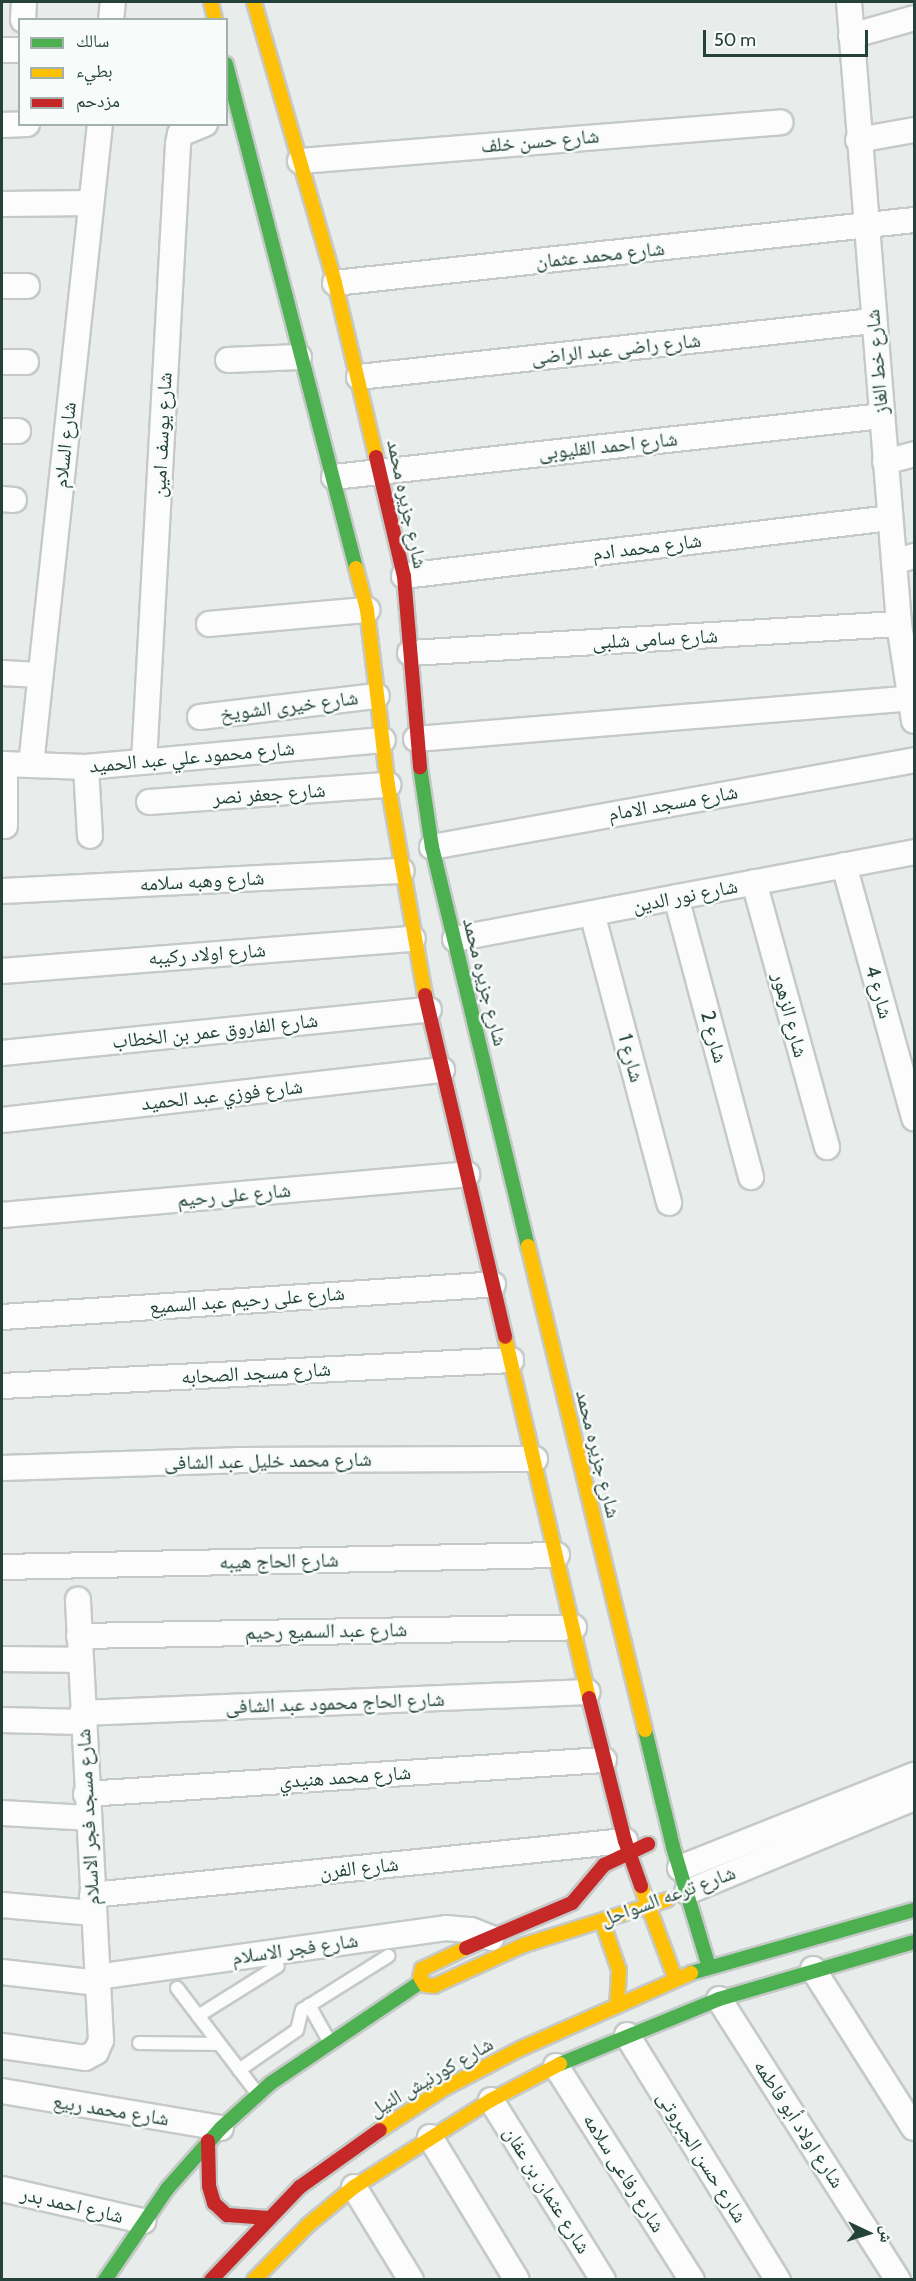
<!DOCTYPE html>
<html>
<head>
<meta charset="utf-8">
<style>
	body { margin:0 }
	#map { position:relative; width:916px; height:2281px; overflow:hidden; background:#e8edeb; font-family:Cabin,"Noto Naskh Arabic",sans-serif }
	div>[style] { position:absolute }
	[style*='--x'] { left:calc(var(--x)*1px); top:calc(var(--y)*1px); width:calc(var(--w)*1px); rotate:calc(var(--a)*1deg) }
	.roads { filter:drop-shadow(2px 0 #c5cac8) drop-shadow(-2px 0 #c5cac8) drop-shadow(0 2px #c5cac8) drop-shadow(0 -2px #c5cac8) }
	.lane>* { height:12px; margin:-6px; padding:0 6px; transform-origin:6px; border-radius:6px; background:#fcfcfc }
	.street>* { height:24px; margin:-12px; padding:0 12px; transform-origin:12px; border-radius:12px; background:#fcfcfc }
	.fast>* { height:14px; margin:-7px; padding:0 7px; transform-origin:7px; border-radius:7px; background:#4caf50 }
	.slow>* { height:14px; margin:-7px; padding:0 7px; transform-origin:7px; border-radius:7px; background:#ffc107 }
	.jam>* { height:14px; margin:-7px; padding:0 7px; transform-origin:7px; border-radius:7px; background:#c62828 }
	span { translate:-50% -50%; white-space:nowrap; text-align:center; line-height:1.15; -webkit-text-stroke:5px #f7fbf9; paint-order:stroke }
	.street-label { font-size:20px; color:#24423a }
	.frame { position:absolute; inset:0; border:3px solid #24423a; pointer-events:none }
	.legend { position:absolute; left:18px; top:18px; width:210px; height:108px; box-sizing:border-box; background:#f7fbf9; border:2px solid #a3b1ad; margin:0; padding:8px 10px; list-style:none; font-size:18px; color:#24423a }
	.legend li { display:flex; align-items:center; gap:12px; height:30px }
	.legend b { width:30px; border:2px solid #a3b1ad }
	.north { position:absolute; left:838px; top:2203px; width:60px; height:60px; -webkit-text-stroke:4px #f7fbf9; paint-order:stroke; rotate:94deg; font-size:16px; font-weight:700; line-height:24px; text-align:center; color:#24423a }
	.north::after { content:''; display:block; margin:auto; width:21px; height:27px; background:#24423a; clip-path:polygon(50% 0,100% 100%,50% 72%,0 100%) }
	.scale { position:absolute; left:703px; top:30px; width:165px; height:27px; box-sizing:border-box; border:3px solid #24423a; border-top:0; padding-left:8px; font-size:18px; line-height:21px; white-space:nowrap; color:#24423a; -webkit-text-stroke:4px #f7fbf9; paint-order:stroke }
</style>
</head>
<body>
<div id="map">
	<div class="roads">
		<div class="lane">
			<i style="--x:177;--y:1988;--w:132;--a:52.7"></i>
			<i style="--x:309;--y:2005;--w:41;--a:60.9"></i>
			<i style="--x:198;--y:2016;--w:94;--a:-32"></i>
			<i style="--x:139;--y:2043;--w:80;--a:0.7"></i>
			<i style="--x:239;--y:2070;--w:70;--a:-34.6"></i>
			<i style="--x:297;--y:2030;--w:21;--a:-76"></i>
			<i style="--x:302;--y:2010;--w:102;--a:-32.1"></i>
		</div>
		<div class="street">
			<i style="--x:849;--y:2;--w:624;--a:85.4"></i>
			<i style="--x:899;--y:624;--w:98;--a:81.2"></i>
			<i style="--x:23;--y:20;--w:18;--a:-87"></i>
			<i style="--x:111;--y:20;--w:18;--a:-84"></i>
			<i style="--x:851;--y:36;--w:66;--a:-15.9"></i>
			<i style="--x:2;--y:50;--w:18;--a:0"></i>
			<i style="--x:2;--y:125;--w:25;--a:-2"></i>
			<i style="--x:858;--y:140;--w:57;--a:-10.1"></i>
			<i style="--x:300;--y:161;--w:482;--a:-4.6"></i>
			<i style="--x:2;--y:204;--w:89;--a:-0.6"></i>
			<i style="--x:335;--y:283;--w:582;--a:-6.21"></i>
			<i style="--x:2;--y:286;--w:25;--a:0"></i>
			<i style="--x:228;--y:360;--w:71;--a:-2.4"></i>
			<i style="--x:2;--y:362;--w:24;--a:0"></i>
			<i style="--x:359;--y:377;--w:517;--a:-6.22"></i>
			<i style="--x:2;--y:431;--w:16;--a:0"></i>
			<i style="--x:885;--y:462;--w:30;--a:-15"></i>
			<i style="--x:334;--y:477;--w:551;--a:-6.35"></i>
			<i style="--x:2;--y:499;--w:12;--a:5"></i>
			<i style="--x:894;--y:562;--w:21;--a:-17"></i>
			<i style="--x:404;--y:576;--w:489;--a:-6.8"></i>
			<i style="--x:209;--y:624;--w:159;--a:-5.1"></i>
			<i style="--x:410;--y:653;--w:490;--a:-3.4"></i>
			<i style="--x:2;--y:673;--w:38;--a:3"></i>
			<i style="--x:200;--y:717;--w:178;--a:-6.8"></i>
			<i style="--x:416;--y:739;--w:496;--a:-4.7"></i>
			<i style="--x:144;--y:762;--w:619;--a:-86.85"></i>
			<i style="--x:178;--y:144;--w:10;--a:-79"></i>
			<i style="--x:180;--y:134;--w:27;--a:-22"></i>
			<i style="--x:2;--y:764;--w:84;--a:2"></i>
			<i style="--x:86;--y:767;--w:298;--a:-5.2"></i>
			<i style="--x:31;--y:765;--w:645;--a:-83.86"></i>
			<i style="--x:86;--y:767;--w:69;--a:86.7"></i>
			<i style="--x:149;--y:802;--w:240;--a:-4.1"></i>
			<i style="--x:5;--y:826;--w:62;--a:-90"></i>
			<i style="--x:432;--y:847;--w:490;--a:-10.2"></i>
			<i style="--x:844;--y:865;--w:263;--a:74.5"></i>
			<i style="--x:754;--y:882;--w:275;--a:74.6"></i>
			<i style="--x:2;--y:891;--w:400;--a:-2.9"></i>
			<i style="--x:676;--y:897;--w:290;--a:75"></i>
			<i style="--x:592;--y:913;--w:300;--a:75.1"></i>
			<i style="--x:455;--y:939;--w:467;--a:-10.7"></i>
			<i style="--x:2;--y:971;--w:412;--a:-4.5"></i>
			<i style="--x:2;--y:1053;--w:429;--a:-5.8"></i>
			<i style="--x:2;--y:1120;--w:443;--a:-6.5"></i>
			<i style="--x:2;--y:1215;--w:467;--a:-5"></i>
			<i style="--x:2;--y:1317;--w:492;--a:-3.8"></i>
			<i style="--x:2;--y:1386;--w:510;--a:-2.92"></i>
			<i style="--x:2;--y:1468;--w:235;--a:-1.9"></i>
			<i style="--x:237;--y:1460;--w:298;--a:-0.2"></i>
			<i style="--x:2;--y:1567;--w:555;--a:-1.24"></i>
			<i style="--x:79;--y:1636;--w:495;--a:-1"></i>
			<i style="--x:2;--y:1659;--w:78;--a:0.7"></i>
			<i style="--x:82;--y:1713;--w:506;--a:-2.38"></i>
			<i style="--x:2;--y:1720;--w:80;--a:1.4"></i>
			<i style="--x:86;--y:1794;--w:519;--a:-3.76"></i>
			<i style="--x:2;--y:1813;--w:86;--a:3.3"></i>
			<i style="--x:680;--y:1868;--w:252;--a:-21.7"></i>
			<i style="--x:687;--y:1892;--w:246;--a:-22.5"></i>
			<i style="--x:92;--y:1895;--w:536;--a:-5.79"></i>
			<i style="--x:2;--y:1905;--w:91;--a:5"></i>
			<i style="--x:813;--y:1969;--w:188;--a:57.6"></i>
			<i style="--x:2;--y:1972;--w:97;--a:6.5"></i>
			<i style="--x:97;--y:1977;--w:352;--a:-8"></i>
			<i style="--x:446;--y:1928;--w:25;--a:5"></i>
			<i style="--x:471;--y:1930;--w:22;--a:22"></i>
			<i style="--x:719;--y:1999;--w:333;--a:57.5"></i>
			<i style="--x:627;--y:2035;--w:288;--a:58.4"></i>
			<i style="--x:2;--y:2046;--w:84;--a:8.2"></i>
			<i style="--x:85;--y:2058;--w:13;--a:-29"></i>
			<i style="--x:96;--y:2052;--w:13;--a:-67"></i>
			<i style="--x:101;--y:2040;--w:441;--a:-93"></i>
			<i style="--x:556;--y:2066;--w:254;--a:57.6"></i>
			<i style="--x:2;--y:2091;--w:222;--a:9.6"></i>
			<i style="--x:491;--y:2100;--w:212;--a:58.1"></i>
			<i style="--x:430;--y:2137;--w:167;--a:58.7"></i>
			<i style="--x:354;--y:2187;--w:109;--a:58.5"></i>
			<i style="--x:2;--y:2189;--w:145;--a:12.8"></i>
		</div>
		<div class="fast">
			<i style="--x:226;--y:64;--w:520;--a:75.54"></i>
			<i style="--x:420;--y:767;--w:81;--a:81.5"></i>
			<i style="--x:432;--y:847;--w:410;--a:76.5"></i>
			<i style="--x:645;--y:1730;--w:120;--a:76.5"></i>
			<i style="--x:673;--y:1847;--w:125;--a:73.3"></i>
			<i style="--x:691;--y:1973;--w:232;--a:-15.8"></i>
			<i style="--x:560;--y:2064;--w:172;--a:-22.2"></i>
			<i style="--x:719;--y:1999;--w:203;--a:-16.3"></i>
			<i style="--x:105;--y:2280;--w:110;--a:-55.7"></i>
			<i style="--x:167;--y:2189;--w:81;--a:-48.5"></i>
			<i style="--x:221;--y:2128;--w:67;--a:-42"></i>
			<i style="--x:271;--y:2083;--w:182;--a:-34"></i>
		</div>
		<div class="slow">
			<i style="--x:211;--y:2;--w:18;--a:77"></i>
			<i style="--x:254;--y:2;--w:292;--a:73.9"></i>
			<i style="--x:335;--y:283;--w:179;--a:76.7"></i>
			<i style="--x:356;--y:568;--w:43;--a:75.3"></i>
			<i style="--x:367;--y:610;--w:176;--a:83.2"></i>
			<i style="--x:388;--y:785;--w:213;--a:80"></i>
			<i style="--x:528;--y:1246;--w:498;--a:76.4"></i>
			<i style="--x:505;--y:1337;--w:371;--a:76.9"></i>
			<i style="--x:641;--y:1886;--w:98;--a:69.7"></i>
			<i style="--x:602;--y:1921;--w:52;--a:70.9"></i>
			<i style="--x:619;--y:1970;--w:34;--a:93"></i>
			<i style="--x:466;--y:1948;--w:49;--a:154.5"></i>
			<i style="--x:422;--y:1969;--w:8;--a:104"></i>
			<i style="--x:420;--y:1977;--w:9;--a:58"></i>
			<i style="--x:425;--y:1985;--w:9;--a:6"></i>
			<i style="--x:434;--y:1986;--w:99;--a:-24.5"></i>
			<i style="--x:524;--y:1945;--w:150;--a:-17.5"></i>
			<i style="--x:380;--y:2130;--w:77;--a:-32.9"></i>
			<i style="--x:445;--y:2088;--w:87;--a:-27.5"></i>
			<i style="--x:522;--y:2048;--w:185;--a:-23.9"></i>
			<i style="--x:254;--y:2280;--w:77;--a:-45.5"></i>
			<i style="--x:308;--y:2225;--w:60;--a:-39.6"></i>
			<i style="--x:354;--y:2187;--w:162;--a:-32.4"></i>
			<i style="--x:491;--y:2100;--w:78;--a:-27.6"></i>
		</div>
		<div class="jam">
			<i style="--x:376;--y:457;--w:122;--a:76.8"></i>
			<i style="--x:404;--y:576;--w:192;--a:85.2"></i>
			<i style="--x:425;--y:995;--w:351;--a:76.8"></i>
			<i style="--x:589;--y:1698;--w:147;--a:75.9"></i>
			<i style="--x:625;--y:1841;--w:48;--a:70.4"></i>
			<i style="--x:466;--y:1948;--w:115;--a:-23"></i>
			<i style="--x:572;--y:1903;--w:50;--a:-49.9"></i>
			<i style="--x:604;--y:1865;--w:49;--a:-25.5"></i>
			<i style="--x:208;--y:2141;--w:45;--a:88.7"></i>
			<i style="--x:209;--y:2186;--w:18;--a:74"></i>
			<i style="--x:214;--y:2203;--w:18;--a:43"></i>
			<i style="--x:227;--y:2215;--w:42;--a:4.1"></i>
			<i style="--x:211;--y:2280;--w:129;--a:-46.3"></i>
			<i style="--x:300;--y:2187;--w:98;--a:-35.5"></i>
		</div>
	</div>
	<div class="street-label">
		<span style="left:540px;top:141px;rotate:-5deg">شارع حسن خلف</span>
		<span style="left:600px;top:255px;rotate:-6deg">شارع محمد عثمان</span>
		<span style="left:616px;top:349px;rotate:-6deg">شارع راضى عبد الراضى</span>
		<span style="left:877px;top:362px;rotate:-95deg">شارع خط الغاز</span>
		<span style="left:162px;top:435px;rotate:-87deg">شارع يوسف امين</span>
		<span style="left:65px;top:445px;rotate:-84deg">شارع السلام</span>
		<span style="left:608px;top:446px;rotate:-6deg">شارع احمد القليوبى</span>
		<span style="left:407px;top:504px;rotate:78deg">شارع جزيره محمد</span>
		<span style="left:647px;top:547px;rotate:-7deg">شارع محمد ادم</span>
		<span style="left:655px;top:639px;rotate:-3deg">شارع سامى شلبى</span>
		<span style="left:289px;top:706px;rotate:-7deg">شارع خيرى الشويخ</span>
		<span style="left:192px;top:757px;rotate:-5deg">شارع محمود علي عبد الحميد</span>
		<span style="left:269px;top:794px;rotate:-4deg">شارع جعفر نصر</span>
		<span style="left:673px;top:803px;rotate:-10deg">شارع مسجد الامام</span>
		<span style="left:202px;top:881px;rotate:-3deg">شارع وهبه سلامه</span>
		<span style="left:685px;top:896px;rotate:-11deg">شارع نور الدين</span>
		<span style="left:207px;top:954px;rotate:-4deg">شارع اولاد ركيبه</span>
		<span style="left:485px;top:982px;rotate:76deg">شارع جزيره محمد</span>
		<span style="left:879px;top:992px;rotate:74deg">شارع 4</span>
		<span style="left:790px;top:1015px;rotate:75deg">شارع الزهور</span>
		<span style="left:215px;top:1031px;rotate:-6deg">شارع الفاروق عمر بن الخطاب</span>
		<span style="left:714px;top:1037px;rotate:75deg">شارع 2</span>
		<span style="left:631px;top:1058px;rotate:75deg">شارع 1</span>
		<span style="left:222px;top:1095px;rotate:-6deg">شارع فوزي عبد الحميد</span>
		<span style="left:234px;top:1195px;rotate:-5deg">شارع على رحيم</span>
		<span style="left:247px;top:1300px;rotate:-4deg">شارع على رحيم عبد السميع</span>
		<span style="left:256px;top:1373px;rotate:-3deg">شارع مسجد الصحابه</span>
		<span style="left:598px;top:1454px;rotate:76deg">شارع جزيره محمد</span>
		<span style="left:268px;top:1461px;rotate:-1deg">شارع محمد خليل عبد الشافى</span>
		<span style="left:279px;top:1561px;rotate:-1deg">شارع الحاج هيبه</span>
		<span style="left:326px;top:1631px;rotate:-1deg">شارع عبد السميع رحيم</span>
		<span style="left:335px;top:1703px;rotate:-2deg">شارع الحاج محمود عبد الشافى</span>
		<span style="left:345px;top:1777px;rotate:-4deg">شارع محمد هنيدي</span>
		<span style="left:88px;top:1817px;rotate:-93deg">شارع مسجد فجر الاسلام</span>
		<span style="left:359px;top:1868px;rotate:-6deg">شارع الفرن</span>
		<span style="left:668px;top:1896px;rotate:-20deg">شارع ترعه السواحل</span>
		<span style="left:295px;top:1949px;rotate:-8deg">شارع فجر الاسلام</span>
		<span style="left:431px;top:2077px;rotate:-30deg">شارع كورنيش النيل</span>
		<span style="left:111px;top:2110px;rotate:9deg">شارع محمد ربيع</span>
		<span style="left:799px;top:2124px;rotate:57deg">شارع اولاد أبو فاطمه</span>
		<span style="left:702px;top:2157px;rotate:58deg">شارع حسن الجبروتى</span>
		<span style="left:624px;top:2173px;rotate:58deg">شارع رفاعى سلامه</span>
		<span style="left:547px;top:2190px;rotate:58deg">شارع عثمان بن عفان</span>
		<span style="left:72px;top:2205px;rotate:13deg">شارع احمد بدر</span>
	</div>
	<div class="frame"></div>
	<ul class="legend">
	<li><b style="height:8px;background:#4caf50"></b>سالك</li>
	<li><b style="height:8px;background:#ffc107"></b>بطيء</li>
	<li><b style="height:8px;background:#c62828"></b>مزدحم</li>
	</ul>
	<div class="north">ش</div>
	<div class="scale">50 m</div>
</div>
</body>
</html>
